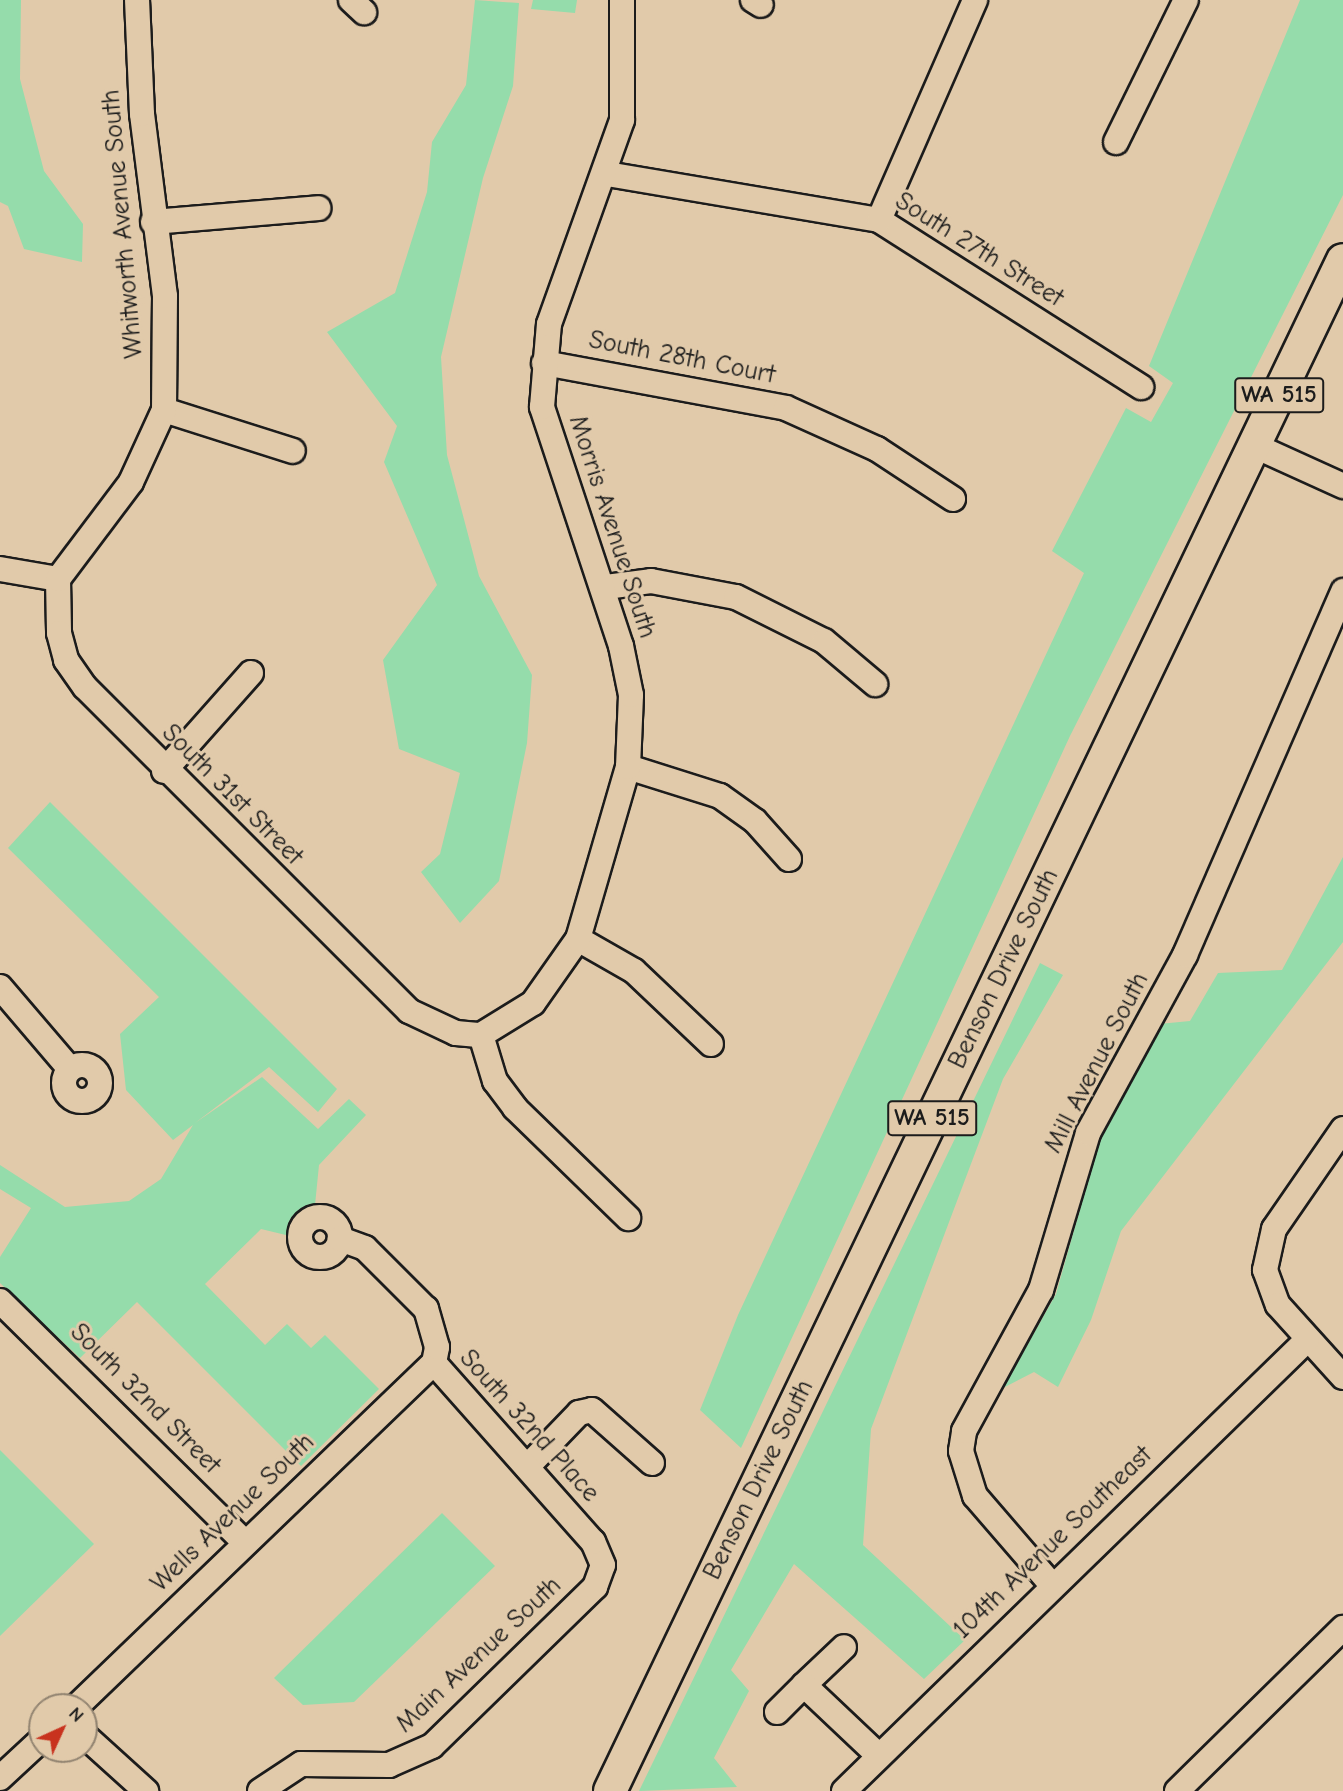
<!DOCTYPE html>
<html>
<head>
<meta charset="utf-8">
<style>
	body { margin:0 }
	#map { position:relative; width:1343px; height:1791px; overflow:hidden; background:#e1caaa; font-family:"Comic Neue",sans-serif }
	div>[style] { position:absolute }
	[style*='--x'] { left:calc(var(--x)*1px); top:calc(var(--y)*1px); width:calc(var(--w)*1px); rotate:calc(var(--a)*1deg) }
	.green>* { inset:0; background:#95dcab }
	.roads { filter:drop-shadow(2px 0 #1c1c1c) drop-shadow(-2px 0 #1c1c1c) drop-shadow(0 2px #1c1c1c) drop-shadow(0 -2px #1c1c1c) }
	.minor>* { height:24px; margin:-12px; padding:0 12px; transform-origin:12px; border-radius:12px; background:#e1caaa }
	.minor>.ring { margin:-12px; padding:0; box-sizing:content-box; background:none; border:24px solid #e1caaa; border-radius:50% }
	.major>* { height:32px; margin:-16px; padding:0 16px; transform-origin:16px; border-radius:16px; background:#e1caaa }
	span { translate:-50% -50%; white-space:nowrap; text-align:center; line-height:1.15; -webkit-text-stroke:6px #e1caaa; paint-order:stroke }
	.shield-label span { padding:2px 5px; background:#e1caaa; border:2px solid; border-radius:5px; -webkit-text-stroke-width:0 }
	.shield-label { font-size:24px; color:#1c1c1c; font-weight:700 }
	.street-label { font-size:26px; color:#1c1c1c }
	.north { position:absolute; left:28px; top:1693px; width:70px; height:70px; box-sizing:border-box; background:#e1caaa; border:2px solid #928471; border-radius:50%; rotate:45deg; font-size:19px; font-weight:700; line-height:28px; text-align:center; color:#1c1c1c }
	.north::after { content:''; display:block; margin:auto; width:24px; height:32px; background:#c8321e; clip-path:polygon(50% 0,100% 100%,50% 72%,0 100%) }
</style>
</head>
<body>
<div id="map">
	<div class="green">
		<i style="clip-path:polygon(0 0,21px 0,20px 79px,44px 171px,83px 224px,82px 262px,24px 249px,8px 206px,0 202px)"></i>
		<i style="clip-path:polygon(475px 0,519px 3px,513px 86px,483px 178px,441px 357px,447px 455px,479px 576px,532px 675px,527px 743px,499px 881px,460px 923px,421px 872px,440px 854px,460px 773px,399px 749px,383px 660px,437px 585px,384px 462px,397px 426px,327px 332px,395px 293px,427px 192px,432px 142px,466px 85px)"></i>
		<i style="clip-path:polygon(533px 0,577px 0,575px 13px,531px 9px)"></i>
		<i style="clip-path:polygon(1300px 0,1343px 0,1343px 195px,1070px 736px,741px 1448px,700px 1410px,738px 1315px,1084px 573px,1052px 551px,1126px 408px,1151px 422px,1173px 383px,1149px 366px)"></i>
		<i style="clip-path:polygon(50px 802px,337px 1089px,318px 1112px,269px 1067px,195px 1123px,262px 1077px,318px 1129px,349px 1099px,366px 1115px,319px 1165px,315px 1205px,296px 1219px,290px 1236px,261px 1229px,205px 1284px,265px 1345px,287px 1324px,311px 1348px,325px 1335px,379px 1389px,301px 1466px,137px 1302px,80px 1358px,0 1283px,0 1257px,31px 1208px,0 1189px,0 1165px,65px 1207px,129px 1201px,161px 1179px,193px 1125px,173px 1140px,126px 1090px,120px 1034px,159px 997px,8px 848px)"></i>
		<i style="clip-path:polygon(1343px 857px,1343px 942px,1121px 1231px,1091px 1320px,1058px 1387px,1034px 1372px,1003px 1388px,1056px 1294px,1100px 1138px,1159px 1024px,1190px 1021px,1218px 973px,1282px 970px)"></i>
		<i style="clip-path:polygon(1040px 963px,1063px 975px,1003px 1079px,871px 1429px,863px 1545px,965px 1640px,924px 1679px,794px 1564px,731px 1670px,749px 1691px,714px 1758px,737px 1787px,639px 1791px)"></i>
		<i style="clip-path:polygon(0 1450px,94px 1544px,0 1636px)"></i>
		<i style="clip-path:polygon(442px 1513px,495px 1566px,354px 1702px,303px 1705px,274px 1678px)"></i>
	</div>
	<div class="roads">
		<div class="minor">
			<i style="--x:351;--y:0;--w:18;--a:43"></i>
			<i style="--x:753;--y:0;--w:9;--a:32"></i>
			<i style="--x:1116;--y:142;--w:158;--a:-63.8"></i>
			<i style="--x:607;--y:174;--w:276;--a:9.6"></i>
			<i style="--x:879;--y:220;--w:311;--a:32.5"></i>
			<i style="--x:879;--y:220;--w:240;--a:-66.4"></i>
			<i style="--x:153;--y:222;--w:166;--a:-4.8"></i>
			<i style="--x:544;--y:363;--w:246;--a:10.5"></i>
			<i style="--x:786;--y:408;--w:100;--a:24.3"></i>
			<i style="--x:877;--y:449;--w:91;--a:33.3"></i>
			<i style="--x:164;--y:410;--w:135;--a:17.6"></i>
			<i style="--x:1255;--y:446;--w:97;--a:24.4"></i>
			<i style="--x:0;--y:569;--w:59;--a:9.8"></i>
			<i style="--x:58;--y:579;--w:54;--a:88.9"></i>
			<i style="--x:59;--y:633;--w:28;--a:75"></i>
			<i style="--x:66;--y:660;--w:33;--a:55"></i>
			<i style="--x:85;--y:687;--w:458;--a:45"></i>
			<i style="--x:409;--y:1011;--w:52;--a:25.1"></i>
			<i style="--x:456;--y:1033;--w:25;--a:5"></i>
			<i style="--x:58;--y:579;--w:121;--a:-53"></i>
			<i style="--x:131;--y:482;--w:79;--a:-65.4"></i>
			<i style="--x:164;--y:410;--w:114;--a:-89.5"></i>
			<i style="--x:165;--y:296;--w:183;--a:-97.2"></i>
			<i style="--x:142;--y:114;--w:114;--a:-92.5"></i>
			<i style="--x:606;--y:587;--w:45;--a:-7.6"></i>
			<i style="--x:651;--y:581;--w:86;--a:10.7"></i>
			<i style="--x:736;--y:597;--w:98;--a:26.6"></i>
			<i style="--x:824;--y:641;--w:67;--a:40.1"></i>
			<i style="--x:628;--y:767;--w:96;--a:17.5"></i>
			<i style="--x:720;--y:796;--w:43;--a:35.5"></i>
			<i style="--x:755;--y:821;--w:51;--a:48.2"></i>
			<i style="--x:164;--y:771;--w:131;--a:-48.4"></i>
			<i style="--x:578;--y:939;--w:64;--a:29.7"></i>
			<i style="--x:634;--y:971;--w:106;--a:43.5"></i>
			<i style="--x:0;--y:987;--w:108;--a:49.5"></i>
			<i style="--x:481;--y:1035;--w:61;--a:-31.6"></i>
			<i style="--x:533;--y:1003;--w:78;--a:-54.9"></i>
			<i style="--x:578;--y:939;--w:179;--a:-73.8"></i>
			<i style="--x:628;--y:767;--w:72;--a:-87.6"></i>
			<i style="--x:631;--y:695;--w:50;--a:-101.5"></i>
			<i style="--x:621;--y:646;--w:252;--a:-108.3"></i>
			<i style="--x:542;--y:407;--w:83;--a:-85.2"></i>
			<i style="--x:549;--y:324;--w:217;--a:-70.3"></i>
			<i style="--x:622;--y:120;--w:120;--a:-90"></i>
			<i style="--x:481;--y:1035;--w:48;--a:73.1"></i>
			<i style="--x:495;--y:1081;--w:34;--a:53"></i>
			<i style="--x:515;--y:1108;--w:158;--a:44.2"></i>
			<i class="ring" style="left:64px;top:1065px;width:12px;height:12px"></i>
			<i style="--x:1343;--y:1129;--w:121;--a:124.6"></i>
			<i style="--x:1274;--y:1229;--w:42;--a:102.4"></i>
			<i style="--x:1265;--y:1270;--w:37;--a:70"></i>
			<i style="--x:1278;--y:1305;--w:97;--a:47.9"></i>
			<i class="ring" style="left:300px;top:1217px;width:16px;height:16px"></i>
			<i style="--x:0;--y:1301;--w:343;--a:44.6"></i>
			<i style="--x:527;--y:1467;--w:75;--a:-46.1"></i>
			<i style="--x:579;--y:1413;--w:13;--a:-13"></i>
			<i style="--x:592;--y:1410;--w:80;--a:41.5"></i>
			<i style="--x:1051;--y:1584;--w:116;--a:-130.8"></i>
			<i style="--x:975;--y:1496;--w:47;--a:-107.3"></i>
			<i style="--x:961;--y:1451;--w:20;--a:-81"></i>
			<i style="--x:964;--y:1431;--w:161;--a:-61.4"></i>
			<i style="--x:1041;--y:1290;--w:164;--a:-73.3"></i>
			<i style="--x:1088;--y:1133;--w:203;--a:-61.4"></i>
			<i style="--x:1185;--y:955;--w:397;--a:-66.5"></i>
			<i style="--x:804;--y:1685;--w:55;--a:-43.5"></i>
			<i style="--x:76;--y:1707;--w:496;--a:-43.9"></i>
			<i style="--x:777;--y:1712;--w:38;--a:-45"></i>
			<i style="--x:804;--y:1685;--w:103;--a:43.4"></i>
			<i style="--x:84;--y:1735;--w:84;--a:42.1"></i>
			<i style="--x:0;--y:1778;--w:57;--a:-42.9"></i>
			<i style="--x:260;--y:1791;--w:49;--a:-33.4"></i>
			<i style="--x:301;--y:1764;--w:88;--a:0.7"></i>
			<i style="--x:389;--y:1765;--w:47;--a:-23.8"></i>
			<i style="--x:432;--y:1746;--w:228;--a:-44.3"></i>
			<i style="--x:595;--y:1587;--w:23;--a:-70"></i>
			<i style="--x:603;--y:1565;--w:25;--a:-113"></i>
			<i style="--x:593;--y:1542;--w:239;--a:-131.6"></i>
			<i style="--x:434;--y:1363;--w:16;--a:-79"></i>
			<i style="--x:437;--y:1347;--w:40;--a:-106"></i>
			<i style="--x:426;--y:1309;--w:86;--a:-135"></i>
			<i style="--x:365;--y:1248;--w:27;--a:-160"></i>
			<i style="--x:844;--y:1791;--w:646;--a:-44.25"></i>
			<i style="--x:1177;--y:1791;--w:233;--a:-44.5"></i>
		</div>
		<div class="major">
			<i style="--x:610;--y:1791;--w:1697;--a:-64.42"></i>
		</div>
	</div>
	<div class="shield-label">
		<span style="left:1279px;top:395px">WA 515</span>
		<span style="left:932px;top:1118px">WA 515</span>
	</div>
	<div class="street-label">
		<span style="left:123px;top:224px;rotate:-95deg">Whitworth Avenue South</span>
		<span style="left:979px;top:250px;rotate:32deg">South 27th Street</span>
		<span style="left:682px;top:358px;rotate:11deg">South 28th Court</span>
		<span style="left:612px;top:527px;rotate:72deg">Morris Avenue South</span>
		<span style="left:232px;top:795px;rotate:45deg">South 31st Street</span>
		<span style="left:1004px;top:969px;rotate:-64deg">Benson Drive South</span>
		<span style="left:1097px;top:1063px;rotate:-63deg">Mill Avenue South</span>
		<span style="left:145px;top:1399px;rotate:45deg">South 32nd Street</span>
		<span style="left:529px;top:1426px;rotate:48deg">South 32nd Place</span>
		<span style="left:759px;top:1480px;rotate:-64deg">Benson Drive South</span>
		<span style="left:233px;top:1513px;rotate:-44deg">Wells Avenue South</span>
		<span style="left:1053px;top:1543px;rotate:-44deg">104th Avenue Southeast</span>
		<span style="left:479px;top:1655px;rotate:-43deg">Main Avenue South</span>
	</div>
	<div class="north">N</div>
</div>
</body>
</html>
